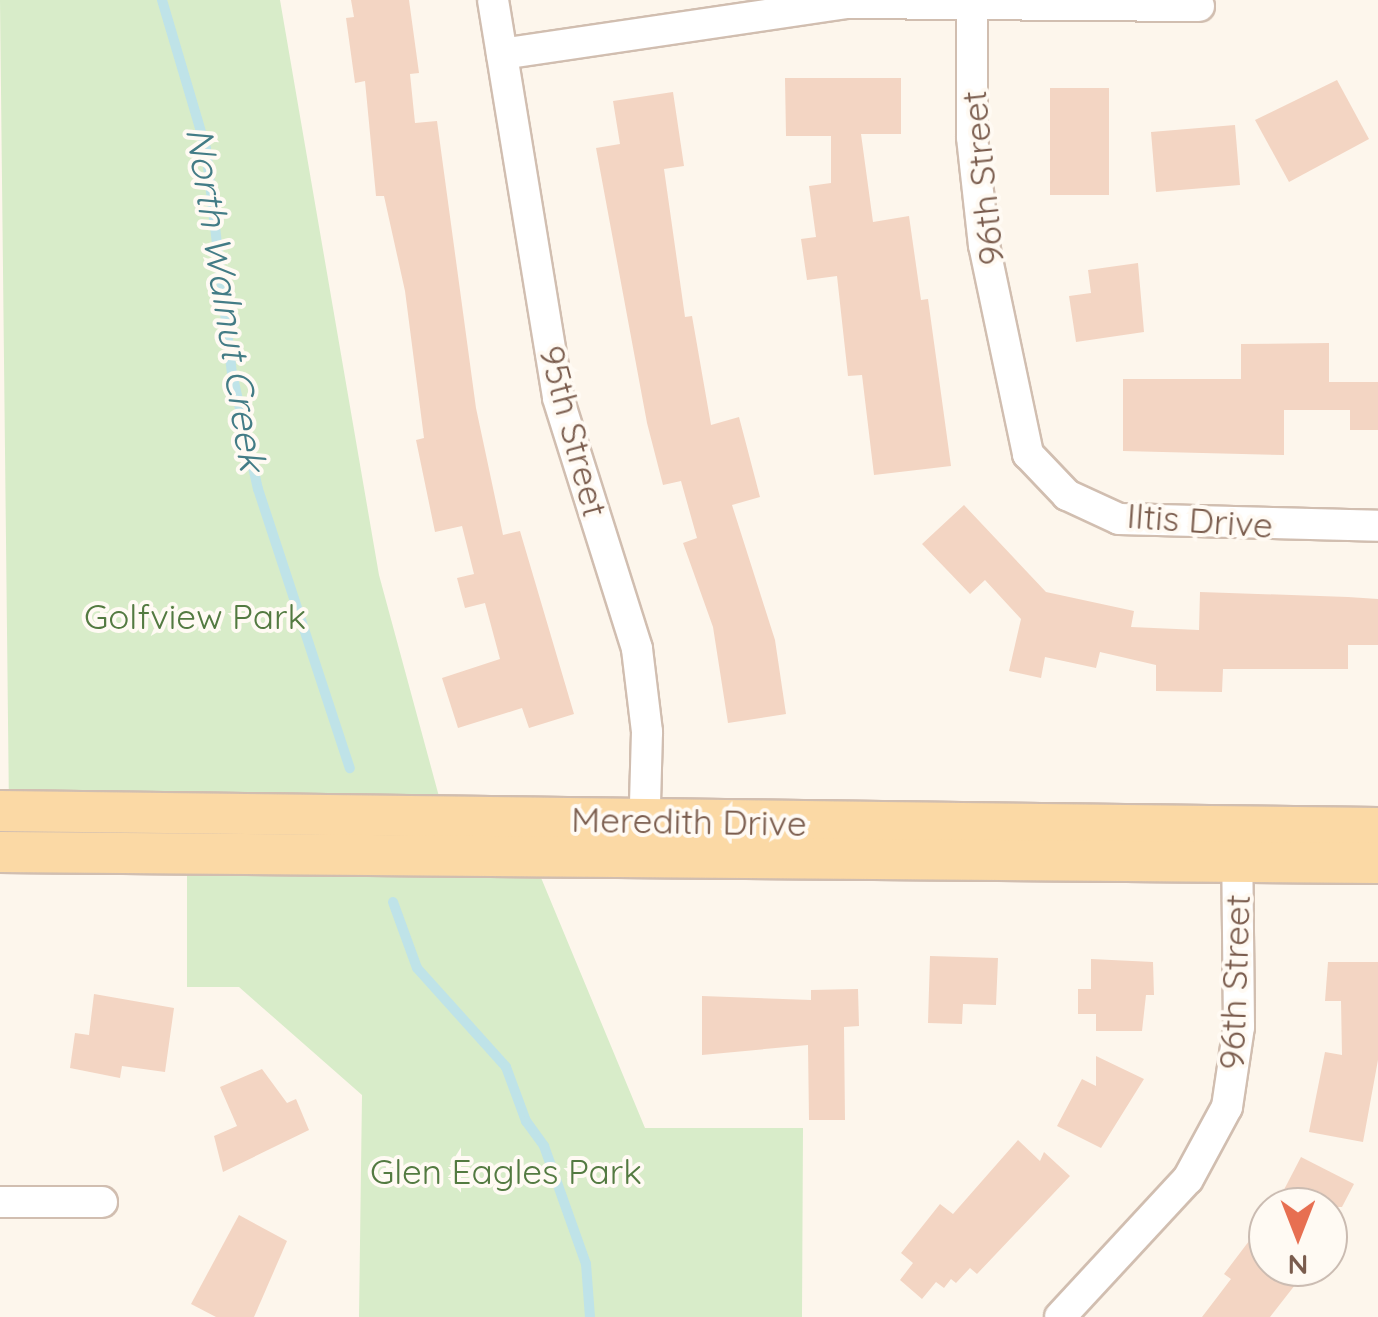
<!DOCTYPE html>
<html>
<head>
<meta charset="utf-8">
<style>
	body { margin:0 }
	#map { position:relative; width:1378px; height:1317px; overflow:hidden; background:#fdf6ec; font-family:Quicksand,sans-serif }
	div>[style] { position:absolute }
	[style*='--x'] { left:calc(var(--x)*1px); top:calc(var(--y)*1px); width:calc(var(--w)*1px); rotate:calc(var(--a)*1deg) }
	.green>* { inset:0; background:#d8ecc9 }
	.stream>* { height:10px; margin:-5px; padding:0 5px; transform-origin:5px; border-radius:5px; background:#bfe3e8 }
	.building>* { inset:0; background:#f3d5c3 }
	.roads { filter:drop-shadow(2px 0 #d1beb0) drop-shadow(-2px 0 #d1beb0) drop-shadow(0 2px #d1beb0) drop-shadow(0 -2px #d1beb0) }
	.minor>* { height:30px; margin:-15px; padding:0 15px; transform-origin:15px; border-radius:15px; background:#fff }
	.major>* { height:40px; margin:-20px; padding:0 20px; transform-origin:20px; border-radius:20px; background:#fbd9a5 }
	span { translate:-50% -50%; white-space:nowrap; text-align:center; line-height:1.15; -webkit-text-stroke:8px #fffaf3; paint-order:stroke }
	.street-label { font-size:35px; color:#7a5c4d }
	.park-label { font-size:35px; color:#537a41 }
	.water-label { font-size:38px; color:#437c86; font-style:italic }
	.north { position:absolute; left:1248px; top:1187px; width:100px; height:100px; box-sizing:border-box; background:#fffaf3; border:2px solid #cabbb1; border-radius:50%; rotate:180deg; font-size:28px; font-weight:700; line-height:40px; text-align:center; color:#7a5c4d }
	.north::after { content:''; display:block; margin:auto; width:35px; height:45px; background:#e76f51; clip-path:polygon(50% 0,100% 100%,50% 72%,0 100%) }
</style>
</head>
<body>
<div id="map">
	<div class="green">
		<i style="clip-path:polygon(0 0,280px 0,379px 575px,444px 815px,9px 811px)"></i>
		<i style="clip-path:polygon(187px 855px,532px 856px,645px 1128px,803px 1128px,802px 1317px,359px 1317px,362px 1095px,239px 987px,187px 987px)"></i>
	</div>
	<div class="stream">
		<i style="--x:162;--y:0;--w:155;--a:73.5"></i>
		<i style="--x:206;--y:149;--w:226;--a:83.4"></i>
		<i style="--x:232;--y:373;--w:119;--a:77.4"></i>
		<i style="--x:258;--y:489;--w:294;--a:71.8"></i>
		<i style="--x:393;--y:902;--w:70;--a:70"></i>
		<i style="--x:417;--y:968;--w:133;--a:48"></i>
		<i style="--x:506;--y:1067;--w:58;--a:69.7"></i>
		<i style="--x:526;--y:1121;--w:31;--a:54"></i>
		<i style="--x:544;--y:1146;--w:125;--a:70.4"></i>
		<i style="--x:586;--y:1264;--w:53;--a:85.7"></i>
	</div>
	<div class="building">
		<i style="clip-path:polygon(351px 0,409px 0,419px 73px,410px 74px,415px 123px,437px 121px,476px 408px,503px 535px,520px 531px,574px 714px,529px 728px,522px 708px,458px 728px,442px 678px,500px 659px,485px 603px,465px 608px,457px 578px,474px 574px,462px 526px,435px 532px,416px 440px,424px 438px,405px 291px,384px 196px,376px 196px,365px 81px,355px 83px,346px 18px,354px 17px)"></i>
		<i style="clip-path:polygon(785px 78px,901px 78px,901px 134px,861px 134px,873px 222px,909px 216px,921px 300px,928px 299px,951px 466px,874px 475px,862px 375px,848px 376px,837px 276px,807px 280px,801px 239px,816px 237px,809px 186px,831px 183px,831px 136px,786px 136px)"></i>
		<i style="clip-path:polygon(1337px 80px,1369px 139px,1289px 182px,1255px 120px)"></i>
		<i style="clip-path:polygon(1050px 88px,1109px 88px,1109px 195px,1050px 195px)"></i>
		<i style="clip-path:polygon(673px 92px,684px 166px,664px 169px,685px 317px,692px 316px,711px 425px,739px 417px,760px 497px,732px 505px,775px 640px,786px 714px,728px 723px,713px 627px,683px 543px,697px 538px,681px 481px,663px 485px,647px 423px,596px 148px,620px 144px,613px 101px)"></i>
		<i style="clip-path:polygon(1235px 125px,1240px 185px,1156px 192px,1151px 132px)"></i>
		<i style="clip-path:polygon(1138px 263px,1144px 332px,1076px 342px,1069px 296px,1091px 293px,1088px 270px)"></i>
		<i style="clip-path:polygon(1329px 343px,1329px 382px,1378px 382px,1378px 430px,1350px 430px,1350px 410px,1284px 410px,1284px 455px,1123px 451px,1123px 379px,1241px 379px,1241px 344px)"></i>
		<i style="clip-path:polygon(964px 505px,1046px 592px,1134px 611px,1131px 627px,1199px 630px,1200px 592px,1348px 597px,1378px 599px,1378px 645px,1348px 645px,1348px 669px,1223px 669px,1222px 692px,1156px 691px,1156px 665px,1100px 652px,1096px 668px,1045px 657px,1041px 678px,1009px 671px,1021px 619px,985px 580px,970px 594px,922px 544px)"></i>
		<i style="clip-path:polygon(930px 956px,998px 958px,996px 1005px,963px 1004px,962px 1024px,928px 1023px)"></i>
		<i style="clip-path:polygon(1091px 959px,1153px 962px,1154px 995px,1146px 995px,1142px 1031px,1096px 1031px,1096px 1014px,1078px 1014px,1078px 989px,1091px 989px)"></i>
		<i style="clip-path:polygon(1328px 962px,1378px 962px,1378px 1060px,1363px 1142px,1309px 1132px,1325px 1052px,1342px 1055px,1341px 1001px,1325px 1001px)"></i>
		<i style="clip-path:polygon(858px 989px,859px 1026px,844px 1027px,845px 1120px,809px 1120px,808px 1045px,702px 1055px,702px 996px,811px 1000px,811px 990px)"></i>
		<i style="clip-path:polygon(94px 994px,174px 1008px,165px 1072px,122px 1066px,120px 1078px,70px 1068px,75px 1033px,89px 1035px)"></i>
		<i style="clip-path:polygon(1096px 1056px,1144px 1079px,1101px 1148px,1057px 1126px,1082px 1079px,1096px 1086px)"></i>
		<i style="clip-path:polygon(262px 1069px,287px 1103px,296px 1099px,309px 1130px,223px 1172px,214px 1136px,237px 1126px,220px 1087px)"></i>
		<i style="clip-path:polygon(1018px 1140px,1040px 1161px,1044px 1152px,1070px 1176px,977px 1274px,970px 1268px,956px 1283px,951px 1279px,944px 1288px,936px 1282px,922px 1299px,900px 1280px,913px 1263px,901px 1253px,940px 1204px,953px 1214px)"></i>
		<i style="clip-path:polygon(1301px 1157px,1354px 1184px,1342px 1207px,1275px 1207px)"></i>
		<i style="clip-path:polygon(239px 1215px,287px 1241px,254px 1317px,216px 1317px,191px 1304px)"></i>
		<i style="clip-path:polygon(1268px 1216px,1268px 1267px,1295px 1285px,1270px 1317px,1202px 1317px,1231px 1279px,1224px 1274px)"></i>
	</div>
	<div class="roads">
		<div class="minor">
			<i style="--x:493;--y:0;--w:403;--a:80.7"></i>
			<i style="--x:558;--y:398;--w:263;--a:72.5"></i>
			<i style="--x:637;--y:649;--w:84;--a:83.1"></i>
			<i style="--x:647;--y:732;--w:107;--a:91.6"></i>
			<i style="--x:972;--y:3;--w:134;--a:90"></i>
			<i style="--x:972;--y:137;--w:109;--a:83.7"></i>
			<i style="--x:984;--y:245;--w:214;--a:78.1"></i>
			<i style="--x:1028;--y:454;--w:57;--a:46.4"></i>
			<i style="--x:1067;--y:495;--w:57;--a:24.8"></i>
			<i style="--x:1119;--y:519;--w:259;--a:1.5"></i>
			<i style="--x:502;--y:54;--w:351;--a:-8.4"></i>
			<i style="--x:849;--y:3;--w:350;--a:0.5"></i>
			<i style="--x:0;--y:1202;--w:102;--a:0"></i>
			<i style="--x:1060;--y:1317;--w:188;--a:-47.2"></i>
			<i style="--x:1188;--y:1179;--w:82;--a:-61.6"></i>
			<i style="--x:1227;--y:1107;--w:81;--a:-81.5"></i>
			<i style="--x:1239;--y:1027;--w:183;--a:-90.6"></i>
		</div>
		<div class="major">
			<i style="--x:0;--y:811;--w:1378;--a:0.71"></i>
			<i style="--x:0;--y:852;--w:1378;--a:0.46"></i>
		</div>
	</div>
	<div class="street-label">
		<span style="left:982px;top:178px;rotate:-96deg">96th Street</span>
		<span style="left:574px;top:431px;rotate:75deg">95th Street</span>
		<span style="left:1200px;top:520px;rotate:4deg">Iltis Drive</span>
		<span style="left:689px;top:821px;rotate:1deg">Meredith Drive</span>
		<span style="left:1234px;top:982px;rotate:-88deg">96th Street</span>
	</div>
	<div class="park-label">
		<span style="left:195px;top:616px">Golfview Park</span>
		<span style="left:506px;top:1171px">Glen Eagles Park</span>
	</div>
	<div class="water-label">
		<span style="left:226px;top:299px;rotate:81deg">North Walnut Creek</span>
	</div>
	<div class="north">N</div>
</div>
</body>
</html>
